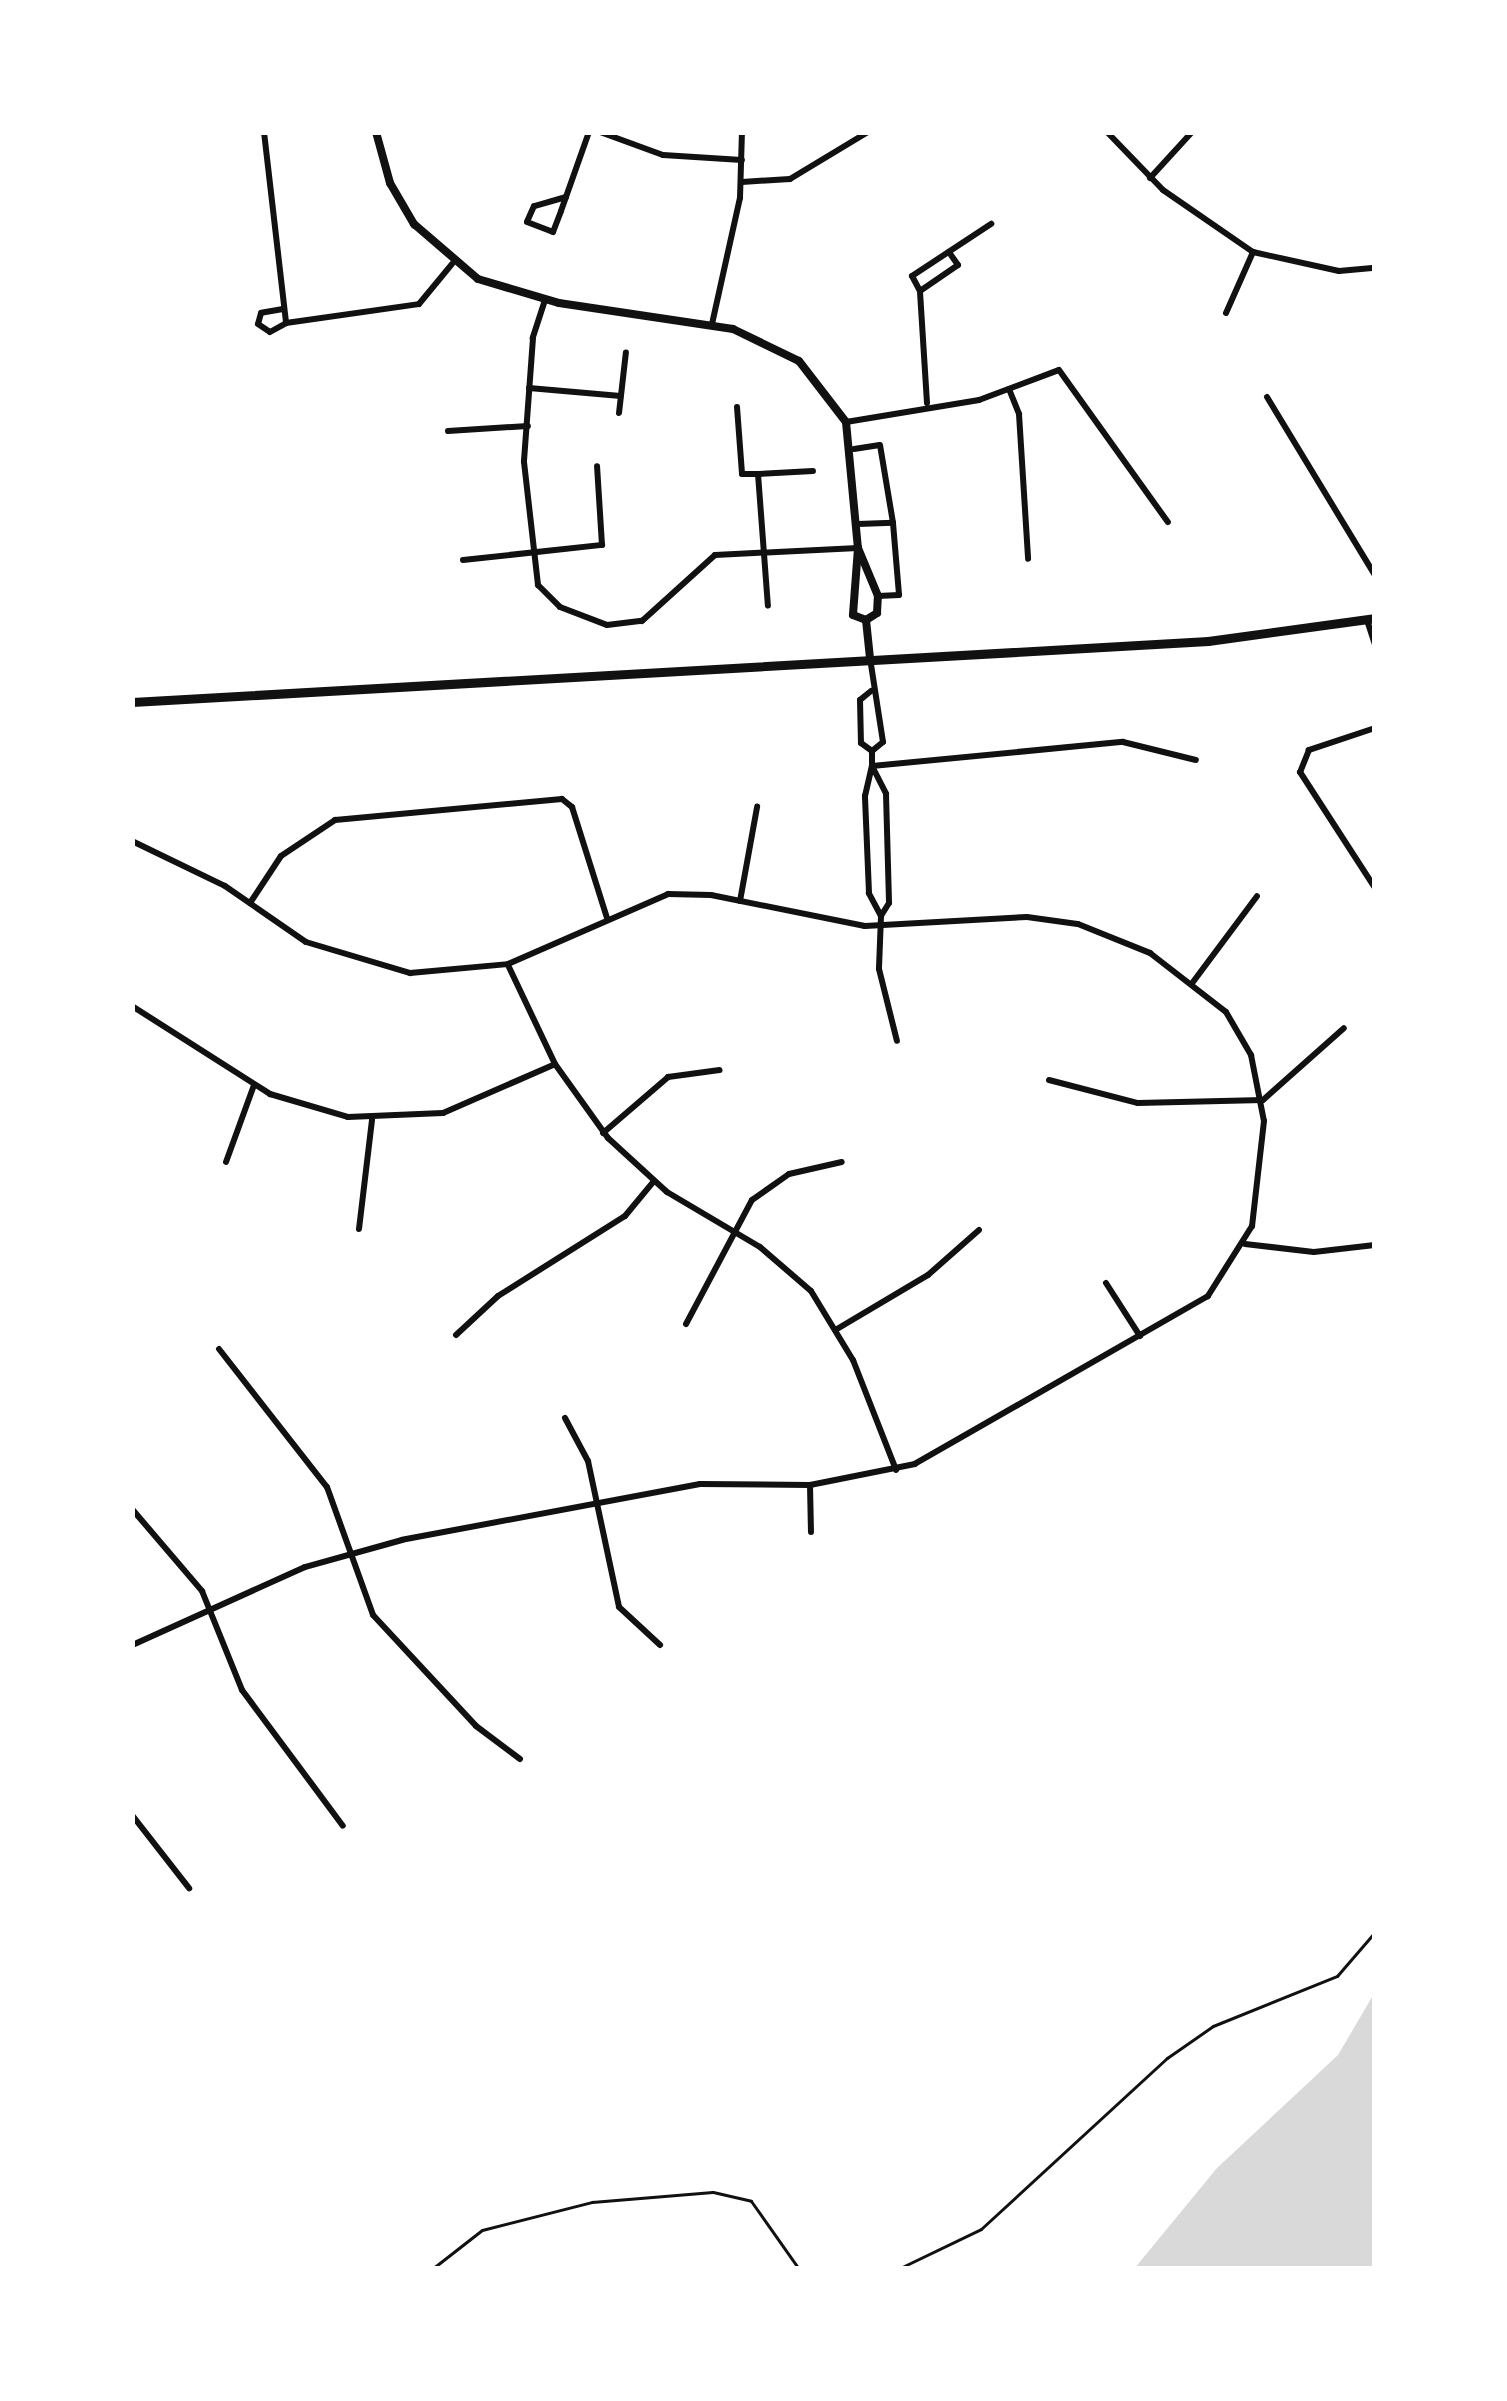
<!DOCTYPE html>
<html>
<head>
<meta charset="utf-8">
<style>
	body { margin:0 }
	#map { position:relative; width:1507px; height:2401px; overflow:hidden; background:#fff; font-family:"Nunito Sans",sans-serif }
	div>[style] { position:absolute }
	[style*='--x'] { left:calc(var(--x)*1px); top:calc(var(--y)*1px); width:calc(var(--w)*1px); rotate:calc(var(--a)*1deg) }
	.water>* { inset:0; background:#d9d9d9 }
	.path>* { height:3px; margin:-1.5px; padding:0 1.5px; transform-origin:1.5px; border-radius:1.5px; background:#111 }
	.minor>* { height:6px; margin:-3px; padding:0 3px; transform-origin:3px; border-radius:3px; background:#111 }
	.tertiary>* { height:8px; margin:-4px; padding:0 4px; transform-origin:4px; border-radius:4px; background:#111 }
	.secondary>* { height:9px; margin:-4.5px; padding:0 4.5px; transform-origin:4.5px; border-radius:4.5px; background:#111 }
	span { translate:-50% -50%; white-space:nowrap; text-align:center; line-height:1.15; -webkit-text-stroke:12px #fff; paint-order:stroke }
	.frame { position:absolute; inset:0; border:135px solid #fff; pointer-events:none }
</style>
</head>
<body>
<div id="map">
	<div class="water">
		<i style="clip-path:polygon(1375px 1992px,1375px 2269px,1134px 2269px,1217px 2168px,1338px 2055px)"></i>
	</div>
	<div class="path">
		<i style="--x:432;--y:2269;--w:63;--a:-38"></i>
		<i style="--x:482;--y:2230;--w:114;--a:-14.3"></i>
		<i style="--x:592;--y:2202;--w:121;--a:-4.7"></i>
		<i style="--x:713;--y:2192;--w:39;--a:13"></i>
		<i style="--x:751;--y:2201;--w:83;--a:54.8"></i>
		<i style="--x:898;--y:2269;--w:92;--a:-25.7"></i>
		<i style="--x:981;--y:2229;--w:253;--a:-42.6"></i>
		<i style="--x:1167;--y:2058;--w:56;--a:-34.8"></i>
		<i style="--x:1213;--y:2026;--w:134;--a:-22"></i>
		<i style="--x:1337;--y:1976;--w:58;--a:-49.2"></i>
	</div>
	<div class="minor">
		<i style="--x:264;--y:132;--w:192;--a:83.4"></i>
		<i style="--x:286;--y:323;--w:134;--a:-8.1"></i>
		<i style="--x:419;--y:304;--w:52;--a:-50.5"></i>
		<i style="--x:600;--y:132;--w:67;--a:20.1"></i>
		<i style="--x:663;--y:155;--w:79;--a:3.6"></i>
		<i style="--x:1107;--y:132;--w:81;--a:46"></i>
		<i style="--x:1163;--y:190;--w:109;--a:34.6"></i>
		<i style="--x:1253;--y:252;--w:88;--a:12.5"></i>
		<i style="--x:1339;--y:271;--w:36;--a:-5"></i>
		<i style="--x:1150;--y:178;--w:62;--a:-47.6"></i>
		<i style="--x:742;--y:182;--w:48;--a:-3.6"></i>
		<i style="--x:790;--y:179;--w:91;--a:-31.1"></i>
		<i style="--x:566;--y:197;--w:33;--a:164"></i>
		<i style="--x:534;--y:206;--w:17;--a:114"></i>
		<i style="--x:527;--y:222;--w:28;--a:21"></i>
		<i style="--x:553;--y:232;--w:22;--a:-69"></i>
		<i style="--x:561;--y:211;--w:84;--a:-70.5"></i>
		<i style="--x:920;--y:291;--w:46;--a:-34.4"></i>
		<i style="--x:958;--y:265;--w:16;--a:-125"></i>
		<i style="--x:545;--y:300;--w:40;--a:108"></i>
		<i style="--x:533;--y:338;--w:124;--a:94.2"></i>
		<i style="--x:524;--y:462;--w:124;--a:83.5"></i>
		<i style="--x:538;--y:585;--w:31;--a:45"></i>
		<i style="--x:560;--y:607;--w:50;--a:21"></i>
		<i style="--x:607;--y:625;--w:35;--a:-7"></i>
		<i style="--x:642;--y:621;--w:98;--a:-42.1"></i>
		<i style="--x:715;--y:555;--w:143;--a:-2.8"></i>
		<i style="--x:283;--y:309;--w:22;--a:170"></i>
		<i style="--x:261;--y:313;--w:11;--a:105"></i>
		<i style="--x:258;--y:324;--w:14;--a:34"></i>
		<i style="--x:270;--y:332;--w:18;--a:-29"></i>
		<i style="--x:1226;--y:313;--w:67;--a:-66.1"></i>
		<i style="--x:712;--y:324;--w:129;--a:-77.5"></i>
		<i style="--x:740;--y:198;--w:66;--a:-88.3"></i>
		<i style="--x:529;--y:388;--w:92;--a:5"></i>
		<i style="--x:1009;--y:389;--w:27;--a:68"></i>
		<i style="--x:1019;--y:414;--w:145;--a:86.4"></i>
		<i style="--x:1267;--y:397;--w:208;--a:58.8"></i>
		<i style="--x:927;--y:403;--w:112;--a:-93.6"></i>
		<i style="--x:920;--y:291;--w:17;--a:-118"></i>
		<i style="--x:912;--y:276;--w:95;--a:-33.4"></i>
		<i style="--x:737;--y:407;--w:67;--a:85.7"></i>
		<i style="--x:742;--y:474;--w:16;--a:0"></i>
		<i style="--x:758;--y:474;--w:132;--a:85.7"></i>
		<i style="--x:619;--y:413;--w:61;--a:-83.5"></i>
		<i style="--x:846;--y:422;--w:135;--a:-9.4"></i>
		<i style="--x:979;--y:400;--w:85;--a:-20.6"></i>
		<i style="--x:1059;--y:370;--w:187;--a:54.4"></i>
		<i style="--x:448;--y:431;--w:80;--a:-3.6"></i>
		<i style="--x:854;--y:449;--w:26;--a:-9"></i>
		<i style="--x:880;--y:445;--w:79;--a:80.5"></i>
		<i style="--x:893;--y:523;--w:72;--a:85.2"></i>
		<i style="--x:899;--y:595;--w:21;--a:177"></i>
		<i style="--x:758;--y:474;--w:55;--a:-3.1"></i>
		<i style="--x:858;--y:524;--w:35;--a:-2"></i>
		<i style="--x:463;--y:560;--w:140;--a:-6.2"></i>
		<i style="--x:602;--y:545;--w:79;--a:-93.6"></i>
		<i style="--x:1367;--y:620;--w:26;--a:72"></i>
		<i style="--x:870;--y:658;--w:85;--a:81.2"></i>
		<i style="--x:883;--y:742;--w:14;--a:141"></i>
		<i style="--x:872;--y:751;--w:15;--a:90"></i>
		<i style="--x:872;--y:766;--w:252;--a:-5.5"></i>
		<i style="--x:1123;--y:742;--w:75;--a:13.9"></i>
		<i style="--x:871;--y:691;--w:14;--a:141"></i>
		<i style="--x:860;--y:700;--w:43;--a:88.7"></i>
		<i style="--x:861;--y:743;--w:14;--a:36"></i>
		<i style="--x:1375;--y:728;--w:70;--a:161.6"></i>
		<i style="--x:1309;--y:750;--w:24;--a:112"></i>
		<i style="--x:1300;--y:772;--w:138;--a:57.1"></i>
		<i style="--x:132;--y:841;--w:103;--a:25.8"></i>
		<i style="--x:225;--y:886;--w:98;--a:34.7"></i>
		<i style="--x:306;--y:942;--w:109;--a:16.6"></i>
		<i style="--x:410;--y:973;--w:98;--a:-5.2"></i>
		<i style="--x:508;--y:964;--w:175;--a:-23.6"></i>
		<i style="--x:668;--y:894;--w:43;--a:1.3"></i>
		<i style="--x:711;--y:895;--w:157;--a:11.4"></i>
		<i style="--x:865;--y:926;--w:162;--a:-3.2"></i>
		<i style="--x:1027;--y:917;--w:51;--a:7.8"></i>
		<i style="--x:1078;--y:924;--w:78;--a:21.9"></i>
		<i style="--x:1150;--y:953;--w:96;--a:37.8"></i>
		<i style="--x:1226;--y:1012;--w:50;--a:59.8"></i>
		<i style="--x:1251;--y:1055;--w:67;--a:78.9"></i>
		<i style="--x:1264;--y:1121;--w:106;--a:96.5"></i>
		<i style="--x:1252;--y:1226;--w:83;--a:122.2"></i>
		<i style="--x:1208;--y:1296;--w:338;--a:150.2"></i>
		<i style="--x:915;--y:1464;--w:107;--a:168.7"></i>
		<i style="--x:810;--y:1485;--w:110;--a:-179.5"></i>
		<i style="--x:700;--y:1484;--w:303;--a:169.4"></i>
		<i style="--x:402;--y:1540;--w:101;--a:164.4"></i>
		<i style="--x:305;--y:1567;--w:190;--a:155.7"></i>
		<i style="--x:740;--y:901;--w:96;--a:-79.7"></i>
		<i style="--x:250;--y:903;--w:56;--a:-56.6"></i>
		<i style="--x:281;--y:856;--w:65;--a:-33.7"></i>
		<i style="--x:335;--y:820;--w:228;--a:-5.3"></i>
		<i style="--x:562;--y:799;--w:13;--a:39"></i>
		<i style="--x:572;--y:807;--w:116;--a:72.5"></i>
		<i style="--x:881;--y:916;--w:26;--a:-118"></i>
		<i style="--x:869;--y:893;--w:97;--a:-92.4"></i>
		<i style="--x:865;--y:796;--w:31;--a:-77"></i>
		<i style="--x:872;--y:766;--w:31;--a:63"></i>
		<i style="--x:886;--y:794;--w:109;--a:88.4"></i>
		<i style="--x:889;--y:903;--w:15;--a:122"></i>
		<i style="--x:881;--y:916;--w:53;--a:92.2"></i>
		<i style="--x:879;--y:969;--w:74;--a:76"></i>
		<i style="--x:508;--y:965;--w:110;--a:64.6"></i>
		<i style="--x:555;--y:1064;--w:91;--a:54.4"></i>
		<i style="--x:608;--y:1138;--w:80;--a:42.5"></i>
		<i style="--x:667;--y:1192;--w:108;--a:30.6"></i>
		<i style="--x:760;--y:1247;--w:67;--a:40.8"></i>
		<i style="--x:811;--y:1291;--w:81;--a:58.7"></i>
		<i style="--x:853;--y:1360;--w:118;--a:68.6"></i>
		<i style="--x:1193;--y:982;--w:107;--a:-53.3"></i>
		<i style="--x:132;--y:1006;--w:164;--a:32.5"></i>
		<i style="--x:270;--y:1094;--w:81;--a:16.4"></i>
		<i style="--x:348;--y:1117;--w:95;--a:-2.4"></i>
		<i style="--x:443;--y:1113;--w:122;--a:-23.6"></i>
		<i style="--x:1049;--y:1080;--w:92;--a:14.5"></i>
		<i style="--x:1138;--y:1103;--w:125;--a:-1.4"></i>
		<i style="--x:1263;--y:1100;--w:108;--a:-41.6"></i>
		<i style="--x:603;--y:1133;--w:86;--a:-40.7"></i>
		<i style="--x:668;--y:1077;--w:52;--a:-7.7"></i>
		<i style="--x:226;--y:1162;--w:82;--a:-70"></i>
		<i style="--x:359;--y:1229;--w:110;--a:-83.2"></i>
		<i style="--x:1245;--y:1244;--w:69;--a:6.6"></i>
		<i style="--x:1314;--y:1252;--w:61;--a:-6.5"></i>
		<i style="--x:1106;--y:1283;--w:63;--a:57.3"></i>
		<i style="--x:686;--y:1324;--w:140;--a:-62"></i>
		<i style="--x:752;--y:1200;--w:45;--a:-35.1"></i>
		<i style="--x:789;--y:1174;--w:54;--a:-12.8"></i>
		<i style="--x:837;--y:1329;--w:106;--a:-30.7"></i>
		<i style="--x:928;--y:1275;--w:68;--a:-41.4"></i>
		<i style="--x:456;--y:1335;--w:57;--a:-42.9"></i>
		<i style="--x:498;--y:1296;--w:150;--a:-32.2"></i>
		<i style="--x:625;--y:1216;--w:45;--a:-50.4"></i>
		<i style="--x:219;--y:1349;--w:175;--a:52"></i>
		<i style="--x:327;--y:1487;--w:136;--a:70.2"></i>
		<i style="--x:373;--y:1615;--w:151;--a:47.1"></i>
		<i style="--x:476;--y:1726;--w:55;--a:36.9"></i>
		<i style="--x:565;--y:1418;--w:49;--a:61.9"></i>
		<i style="--x:588;--y:1461;--w:149;--a:78"></i>
		<i style="--x:619;--y:1607;--w:56;--a:42.8"></i>
		<i style="--x:810;--y:1485;--w:47;--a:88.8"></i>
		<i style="--x:132;--y:1509;--w:108;--a:49.5"></i>
		<i style="--x:202;--y:1591;--w:107;--a:68"></i>
		<i style="--x:242;--y:1690;--w:169;--a:53.4"></i>
		<i style="--x:132;--y:1815;--w:93;--a:52"></i>
	</div>
	<div class="tertiary">
		<i style="--x:376;--y:132;--w:53;--a:74.6"></i>
		<i style="--x:390;--y:183;--w:48;--a:59.7"></i>
		<i style="--x:414;--y:224;--w:84;--a:40.7"></i>
		<i style="--x:478;--y:279;--w:84;--a:16.5"></i>
		<i style="--x:559;--y:303;--w:176;--a:8.5"></i>
		<i style="--x:733;--y:329;--w:73;--a:25.9"></i>
		<i style="--x:799;--y:361;--w:77;--a:52.4"></i>
		<i style="--x:846;--y:422;--w:127;--a:84.6"></i>
		<i style="--x:866;--y:620;--w:13;--a:-32"></i>
		<i style="--x:877;--y:613;--w:17;--a:-87"></i>
		<i style="--x:878;--y:596;--w:52;--a:-112.6"></i>
		<i style="--x:858;--y:548;--w:67;--a:94.3"></i>
		<i style="--x:853;--y:615;--w:14;--a:21"></i>
		<i style="--x:866;--y:620;--w:36;--a:84"></i>
	</div>
	<div class="secondary">
		<i style="--x:132;--y:702;--w:1078;--a:-3.24"></i>
		<i style="--x:1208;--y:641;--w:169;--a:-7.8"></i>
	</div>
	<div class="frame"></div>
</div>
</body>
</html>
